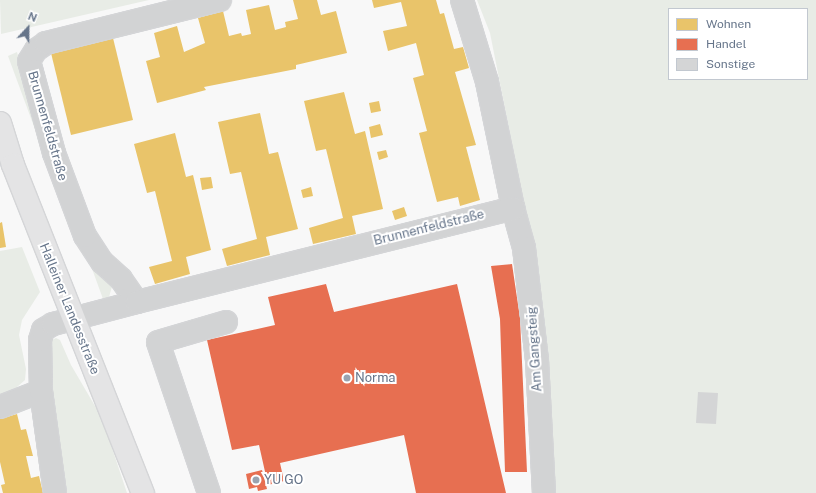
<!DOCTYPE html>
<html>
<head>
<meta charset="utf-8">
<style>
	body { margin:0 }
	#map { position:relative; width:816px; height:493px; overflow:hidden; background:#f8f8f8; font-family:"Public Sans",sans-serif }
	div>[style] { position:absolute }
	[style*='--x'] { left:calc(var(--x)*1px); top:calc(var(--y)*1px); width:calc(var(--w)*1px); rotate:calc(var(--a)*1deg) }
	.green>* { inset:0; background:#e8ece6 }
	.homes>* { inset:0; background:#e9c46a }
	.shops>* { inset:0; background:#e76f51 }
	.building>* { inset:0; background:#d4d5d6 }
	.roads { filter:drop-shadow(1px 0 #d4d5d7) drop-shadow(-1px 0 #d4d5d7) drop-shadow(0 1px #d4d5d7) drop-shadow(0 -1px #d4d5d7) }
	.minor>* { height:22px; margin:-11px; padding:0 11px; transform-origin:11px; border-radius:11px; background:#d2d3d4 }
	.major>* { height:22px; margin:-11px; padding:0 11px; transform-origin:11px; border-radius:11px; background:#e4e4e5 }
	.dots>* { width:11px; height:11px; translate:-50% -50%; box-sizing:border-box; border:2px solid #fff; border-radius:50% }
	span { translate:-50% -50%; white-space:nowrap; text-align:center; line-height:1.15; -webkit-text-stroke:4px #fff; paint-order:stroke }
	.street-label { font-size:13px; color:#66758a }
	.poi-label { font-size:13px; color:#66758a }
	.left { translate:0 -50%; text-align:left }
	.legend { position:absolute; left:668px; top:8px; width:140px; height:72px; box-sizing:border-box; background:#fff; border:1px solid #c2c8d0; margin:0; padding:5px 7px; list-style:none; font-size:12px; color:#66758a }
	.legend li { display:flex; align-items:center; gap:8px; height:20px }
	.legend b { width:20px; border:1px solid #c2c8d0 }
	.north { position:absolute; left:8px; top:8px; width:40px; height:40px; -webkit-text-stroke:3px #fff; paint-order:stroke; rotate:22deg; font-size:11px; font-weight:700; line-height:16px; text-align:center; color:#66758a }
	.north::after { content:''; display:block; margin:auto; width:14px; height:18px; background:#66758a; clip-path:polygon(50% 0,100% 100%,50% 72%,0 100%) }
</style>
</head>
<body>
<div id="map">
	<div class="green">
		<i style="clip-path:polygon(0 0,149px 0,1px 34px)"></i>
		<i style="clip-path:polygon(evenodd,477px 0,816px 0,816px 493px,553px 493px,544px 333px,525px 209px,490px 33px,477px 0,669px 9px,807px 9px,807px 79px,669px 79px,669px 9px)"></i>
		<i style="clip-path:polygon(17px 52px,43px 151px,8px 56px)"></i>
		<i style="clip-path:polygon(22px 247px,40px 292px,22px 320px,19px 335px,26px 369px,25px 380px,0 402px,0 251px)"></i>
		<i style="clip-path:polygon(87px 255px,113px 283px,109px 297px,103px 299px)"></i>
		<i style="clip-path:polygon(56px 338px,60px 340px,71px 365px,102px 418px,127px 493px,64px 493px,56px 445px,49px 345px,52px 340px)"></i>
	</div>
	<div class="homes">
		<i style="clip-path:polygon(293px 0,317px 0,321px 15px,336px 11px,347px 53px,296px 65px,296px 69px,204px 87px,206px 90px,157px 103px,146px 61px,160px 57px,154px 33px,177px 26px,184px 52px,205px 43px,198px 18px,223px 11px,229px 36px,241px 33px,242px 36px,251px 34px,246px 10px,269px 5px,275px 30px,286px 27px,285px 22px,298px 19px)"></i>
		<i style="clip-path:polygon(372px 0,436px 0,440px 14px,444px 13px,454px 49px,463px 47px,469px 68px,455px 72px,476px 145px,466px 147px,480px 200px,460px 206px,458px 197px,437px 202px,419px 133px,427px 131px,413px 78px,424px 75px,416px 43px,388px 51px,383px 31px,407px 26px,401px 2px,374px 8px)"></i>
		<i style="clip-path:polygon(113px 38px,133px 120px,71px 135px,51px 53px)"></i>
		<i style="clip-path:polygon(344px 92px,355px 134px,365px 131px,383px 209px,352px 216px,356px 234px,313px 244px,309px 228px,343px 218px,326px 149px,316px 151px,304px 101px)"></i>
		<i style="clip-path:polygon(379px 101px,381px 111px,371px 113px,369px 103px)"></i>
		<i style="clip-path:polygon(260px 113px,269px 154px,278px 152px,298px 229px,266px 237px,270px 255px,227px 266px,222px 249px,257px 239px,241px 172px,230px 174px,218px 122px)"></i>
		<i style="clip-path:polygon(380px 124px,383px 135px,371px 138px,369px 127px)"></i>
		<i style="clip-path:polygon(175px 133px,186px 177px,193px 175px,211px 250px,186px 257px,190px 274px,155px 284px,149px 267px,172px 261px,155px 191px,147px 193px,134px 144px)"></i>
		<i style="clip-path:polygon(386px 150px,388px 157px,379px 160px,377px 152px)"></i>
		<i style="clip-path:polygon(211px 177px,213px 188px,202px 190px,200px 178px)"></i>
		<i style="clip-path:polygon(311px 187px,313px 196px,303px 198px,301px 190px)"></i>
		<i style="clip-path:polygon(404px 207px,407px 216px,395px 220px,392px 211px)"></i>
		<i style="clip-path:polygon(2px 222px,6px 247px,0 248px,0 223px)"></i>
		<i style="clip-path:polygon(17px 414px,21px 430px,26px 429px,33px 456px,26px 456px,31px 478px,39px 476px,43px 493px,3px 493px,1px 485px,5px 484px,0 462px,0 419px)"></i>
	</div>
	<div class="shops">
		<i style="clip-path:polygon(512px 264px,520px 318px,527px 472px,505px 472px,500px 319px,491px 266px)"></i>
		<i style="clip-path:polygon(326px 284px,334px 312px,457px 284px,506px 493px,416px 493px,404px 435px,280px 463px,284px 481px,268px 485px,259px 445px,232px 450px,207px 340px,275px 325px,268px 297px)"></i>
		<i style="clip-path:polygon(262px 470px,267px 489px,258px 491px,257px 487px,249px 489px,246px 474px)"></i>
	</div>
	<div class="building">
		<i style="clip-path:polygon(698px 392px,718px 393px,716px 424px,696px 423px)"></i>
	</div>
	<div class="roads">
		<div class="minor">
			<i style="--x:462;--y:0;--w:86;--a:73"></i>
			<i style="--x:487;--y:82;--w:129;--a:78.3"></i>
			<i style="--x:513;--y:208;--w:41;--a:74.6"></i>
			<i style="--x:524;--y:248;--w:113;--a:83.4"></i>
			<i style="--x:537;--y:360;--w:133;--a:87"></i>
			<i style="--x:137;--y:302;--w:28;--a:-125"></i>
			<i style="--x:121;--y:279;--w:25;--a:-138"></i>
			<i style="--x:102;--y:262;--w:31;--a:-123"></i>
			<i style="--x:85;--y:236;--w:89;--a:-110.5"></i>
			<i style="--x:54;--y:153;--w:95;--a:-105.2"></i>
			<i style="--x:29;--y:61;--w:13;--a:-58"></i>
			<i style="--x:36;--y:50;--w:12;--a:-35"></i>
			<i style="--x:46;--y:43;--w:179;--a:-13.9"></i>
			<i style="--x:0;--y:407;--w:44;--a:-21.3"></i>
			<i style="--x:55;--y:493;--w:103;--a:-97.8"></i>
			<i style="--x:41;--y:391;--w:51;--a:-91.1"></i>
			<i style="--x:40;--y:340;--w:10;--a:-73"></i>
			<i style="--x:43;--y:330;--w:12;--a:-31"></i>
			<i style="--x:53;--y:324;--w:87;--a:-14.7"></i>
			<i style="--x:137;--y:302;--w:388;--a:-14"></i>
			<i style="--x:209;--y:493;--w:159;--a:-108.7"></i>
			<i style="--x:158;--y:342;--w:71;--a:-16.4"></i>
		</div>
		<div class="major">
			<i style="--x:0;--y:123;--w:44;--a:72.8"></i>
			<i style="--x:13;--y:165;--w:353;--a:68.4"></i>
		</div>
	</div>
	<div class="dots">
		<i style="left:347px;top:378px;background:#99a3b0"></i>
		<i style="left:256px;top:480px;background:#99a3b0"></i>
	</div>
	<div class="street-label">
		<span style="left:47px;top:126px;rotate:74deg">Brunnenfeldstraße</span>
		<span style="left:429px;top:228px;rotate:-14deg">Brunnenfeldstraße</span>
		<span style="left:69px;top:309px;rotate:68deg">Halleiner Landesstraße</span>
		<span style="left:535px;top:349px;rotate:-94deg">Am Gangsteig</span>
	</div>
	<div class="poi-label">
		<span class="left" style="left:355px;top:378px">Norma</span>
		<span class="left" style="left:264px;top:480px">YU GO</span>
	</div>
	<ul class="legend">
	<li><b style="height:11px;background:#e9c46a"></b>Wohnen</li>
	<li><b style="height:11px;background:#e76f51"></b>Handel</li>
	<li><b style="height:11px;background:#d4d5d6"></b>Sonstige</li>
	</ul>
	<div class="north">N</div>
</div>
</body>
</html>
